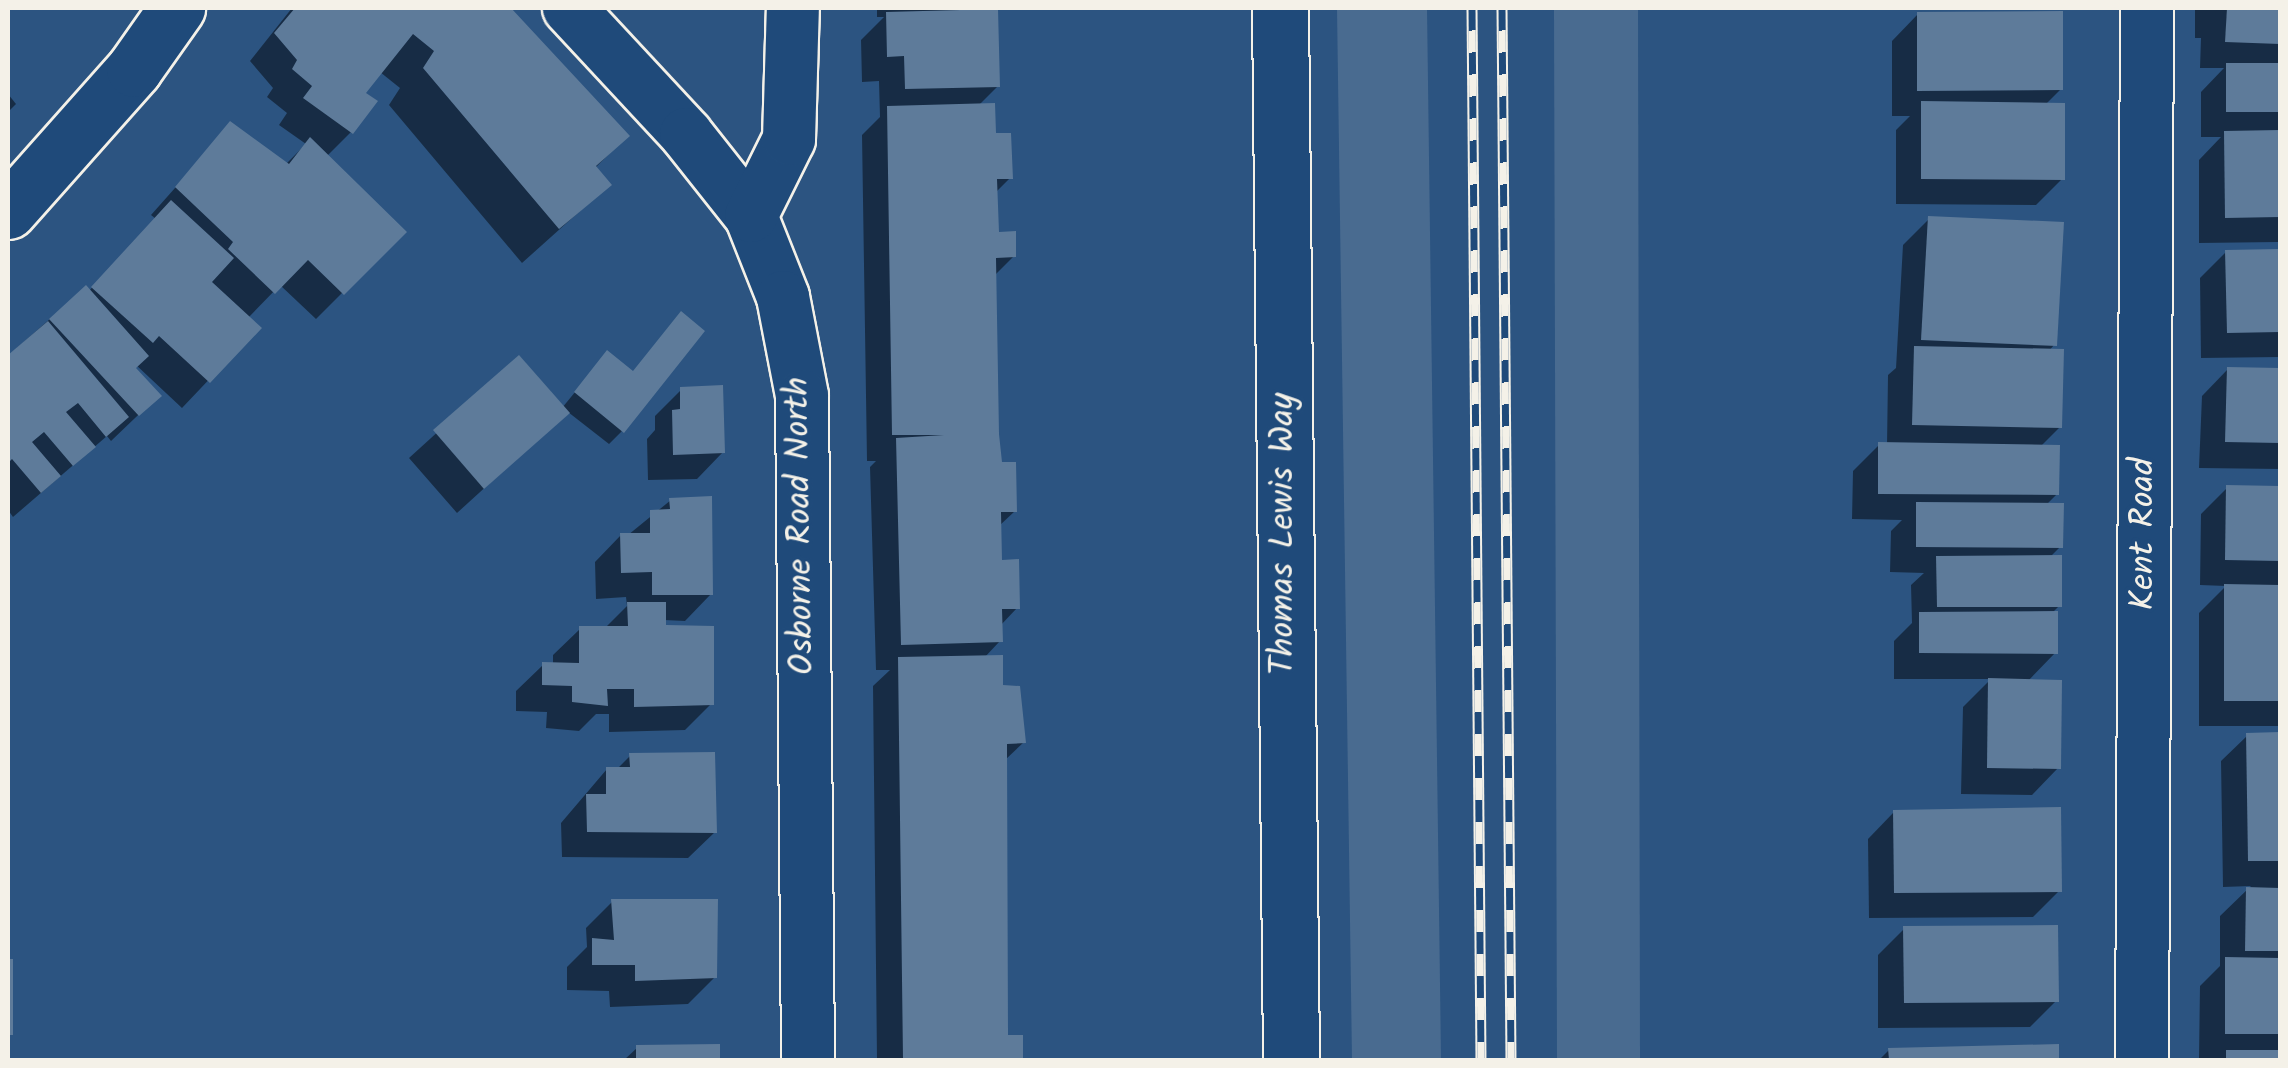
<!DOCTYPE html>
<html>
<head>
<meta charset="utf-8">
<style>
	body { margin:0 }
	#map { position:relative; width:2288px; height:1068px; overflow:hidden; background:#2c5481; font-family:Kalam,sans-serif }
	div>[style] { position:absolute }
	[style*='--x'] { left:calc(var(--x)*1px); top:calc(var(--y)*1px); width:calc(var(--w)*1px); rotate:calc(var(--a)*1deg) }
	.green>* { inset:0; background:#496b90 }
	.shadow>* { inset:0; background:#0007 }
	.building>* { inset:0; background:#5e7b9a }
	.roads { filter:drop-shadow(2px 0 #f4f1e8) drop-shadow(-2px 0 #f4f1e8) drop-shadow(0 2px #f4f1e8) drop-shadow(0 -2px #f4f1e8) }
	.street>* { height:52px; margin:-26px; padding:0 26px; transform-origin:26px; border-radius:26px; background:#1f4a7a }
	.secondary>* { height:55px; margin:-27.5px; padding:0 27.5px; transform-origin:27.5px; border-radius:27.5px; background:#1f4a7a }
	.primary>* { height:55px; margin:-27.5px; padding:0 27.5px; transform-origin:27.5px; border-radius:27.5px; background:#1f4a7a }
	.rail>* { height:11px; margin-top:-5.5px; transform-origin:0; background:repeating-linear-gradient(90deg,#1f4a7a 0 22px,#f4f1e8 0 44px); box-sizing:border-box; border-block:2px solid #f4f1e8 }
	span { translate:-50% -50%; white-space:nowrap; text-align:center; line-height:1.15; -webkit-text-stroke:8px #1f4a7a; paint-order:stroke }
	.street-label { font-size:35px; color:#f4f1e8 }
	.frame { position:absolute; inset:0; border:10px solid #f4f1e8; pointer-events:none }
</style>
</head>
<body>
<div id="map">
	<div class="green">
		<i style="clip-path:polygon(1337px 8px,1427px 8px,1441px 1060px,1352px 1060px)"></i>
		<i style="clip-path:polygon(1554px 8px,1638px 8px,1640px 1060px,1557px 1060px)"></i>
	</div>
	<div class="shadow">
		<i style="clip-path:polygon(292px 8px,508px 8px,627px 136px,595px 168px,609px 185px,522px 263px,389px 105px,400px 88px,380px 72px,362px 94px,351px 132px,326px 157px,403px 232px,316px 319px,280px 285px,248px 318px,258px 328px,182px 408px,135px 364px,132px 367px,158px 396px,111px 441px,107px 436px,13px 517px,8px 510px,8px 356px,85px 288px,88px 292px,156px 219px,151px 215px,231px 125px,285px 165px,306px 144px,279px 125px,287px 113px,267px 97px,273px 88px,250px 61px)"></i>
		<i style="clip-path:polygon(877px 8px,977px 8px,973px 12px,998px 86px,978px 106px,1010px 178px,995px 193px,996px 234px,1014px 256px,994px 276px,999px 464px,1015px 511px,998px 527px,999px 563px,1017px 608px,1000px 626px,1000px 641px,984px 658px,1024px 742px,1004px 761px,1005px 1038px,1021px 1038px,1021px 1060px,877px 1060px,873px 686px,890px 670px,876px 670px,870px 467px,876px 461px,867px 461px,862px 135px,880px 117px,879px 81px,862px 82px,861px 40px,884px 17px,877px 17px)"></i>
		<i style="clip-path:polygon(2195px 8px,2280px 8px,2278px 242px,2199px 243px,2199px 160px,2221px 137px,2201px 137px,2201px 92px,2224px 68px,2200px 68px,2201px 38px,2195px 38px)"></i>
		<i style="clip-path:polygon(1918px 14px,2061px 89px,2045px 105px,2062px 179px,2036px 205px,1896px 204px,1896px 130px,1910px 116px,1892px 116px,1892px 41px)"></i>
		<i style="clip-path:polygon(8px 94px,16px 104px,8px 112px)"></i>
		<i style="clip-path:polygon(1929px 219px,2054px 345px,2048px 352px,2060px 427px,2040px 447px,2057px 494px,2046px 505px,2060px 547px,2049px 558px,2060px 605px,2051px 614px,2055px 653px,2027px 682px,2058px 768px,2032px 795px,1961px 794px,1963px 707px,1991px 679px,1894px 679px,1894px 641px,1912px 623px,1911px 585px,1924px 573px,1890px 572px,1891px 531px,1902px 520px,1852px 519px,1853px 471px,1879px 445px,1887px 445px,1888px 375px,1896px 368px,1903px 245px)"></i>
		<i style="clip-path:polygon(2280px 251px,2280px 357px,2201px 358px,2200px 278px,2226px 252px)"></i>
		<i style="clip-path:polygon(607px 353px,622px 431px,609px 444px,568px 412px,457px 513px,409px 458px,518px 359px,562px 408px)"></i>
		<i style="clip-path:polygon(2228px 369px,2280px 371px,2280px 469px,2199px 468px,2202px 396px)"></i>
		<i style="clip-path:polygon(681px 390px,723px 452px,697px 479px,648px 480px,647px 439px,655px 430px,655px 416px)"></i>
		<i style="clip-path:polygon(2227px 488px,2280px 489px,2280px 726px,2199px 726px,2199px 613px,2226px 586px,2200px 585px,2201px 514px)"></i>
		<i style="clip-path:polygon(671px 500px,711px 594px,685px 621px,664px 620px,664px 627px,711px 704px,685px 730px,609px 732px,609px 714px,596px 714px,579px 731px,546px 728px,547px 712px,516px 711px,516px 691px,543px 665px,553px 665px,553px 655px,580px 629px,604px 629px,627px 606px,626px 597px,596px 599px,595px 562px,621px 535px,628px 535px)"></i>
		<i style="clip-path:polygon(2280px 734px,2280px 1060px,2199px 1059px,2200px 986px,2220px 966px,2220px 916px,2251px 886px,2223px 887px,2221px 761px,2248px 735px)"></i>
		<i style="clip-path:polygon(630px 756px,715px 832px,688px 858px,562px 857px,561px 823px,607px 769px,617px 769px)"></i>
		<i style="clip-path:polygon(1894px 812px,2060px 890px,2033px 917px,1869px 918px,1868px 839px)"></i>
		<i style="clip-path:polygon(612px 902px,715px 977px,688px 1004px,610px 1007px,609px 991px,567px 990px,567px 967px,587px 947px,586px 928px)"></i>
		<i style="clip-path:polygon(1904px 929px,2056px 1001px,2030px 1027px,1878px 1028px,1878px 955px)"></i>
		<i style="clip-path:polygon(718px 1046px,718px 1060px,624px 1060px,638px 1047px)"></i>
		<i style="clip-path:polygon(2057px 1046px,2057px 1060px,1879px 1060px,1889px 1050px)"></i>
	</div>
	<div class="building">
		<i style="clip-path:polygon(295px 8px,511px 8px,630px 136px,596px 166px,612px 185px,559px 229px,423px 68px,434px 51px,413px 34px,366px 93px,378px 101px,353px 134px,303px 98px,312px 86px,292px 69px,297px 60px,274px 33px)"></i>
		<i style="clip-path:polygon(2227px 8px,2280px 8px,2280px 44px,2225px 42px)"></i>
		<i style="clip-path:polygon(998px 9px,1000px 87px,905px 89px,904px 56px,887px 57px,886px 12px)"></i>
		<i style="clip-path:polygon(2063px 11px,2063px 90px,1917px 91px,1917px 12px)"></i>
		<i style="clip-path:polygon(2226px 63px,2280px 63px,2280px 112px,2226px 112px)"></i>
		<i style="clip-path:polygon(1921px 101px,2065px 103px,2065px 180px,1921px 179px)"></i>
		<i style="clip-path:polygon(995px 103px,996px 133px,1011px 133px,1013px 179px,997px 179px,999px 232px,1016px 231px,1016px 257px,996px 258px,999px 434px,1002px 462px,1016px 462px,1017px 512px,1001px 512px,1002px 560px,1019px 559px,1020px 609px,1002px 609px,1003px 642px,901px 645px,896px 438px,944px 435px,892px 435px,887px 106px)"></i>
		<i style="clip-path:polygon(230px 121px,289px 164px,310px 137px,407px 232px,344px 295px,308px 260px,275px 294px,228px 249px,233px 242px,175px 187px)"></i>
		<i style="clip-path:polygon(2280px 130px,2280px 217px,2225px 218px,2224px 131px)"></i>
		<i style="clip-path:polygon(171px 200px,234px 258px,212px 282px,262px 328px,210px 383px,159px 336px,153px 343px,91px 287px)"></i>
		<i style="clip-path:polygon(1928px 216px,2064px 222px,2057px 346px,1921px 340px)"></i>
		<i style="clip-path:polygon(2280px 249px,2280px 332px,2227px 333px,2225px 250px)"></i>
		<i style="clip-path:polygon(86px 285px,149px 356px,136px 368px,162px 396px,139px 416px,49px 319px)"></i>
		<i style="clip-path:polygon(681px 311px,705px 331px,624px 433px,574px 392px,607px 350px,633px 371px)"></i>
		<i style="clip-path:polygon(48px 321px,129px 417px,106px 437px,78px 403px,66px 412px,96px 447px,73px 466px,44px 432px,32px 442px,61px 476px,41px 493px,12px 459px,8px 463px,8px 355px)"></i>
		<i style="clip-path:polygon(1914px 346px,2064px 349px,2062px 428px,1912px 425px)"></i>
		<i style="clip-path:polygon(519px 355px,570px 413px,484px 489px,433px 430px)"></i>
		<i style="clip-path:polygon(2227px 367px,2280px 368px,2280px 443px,2225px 442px)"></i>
		<i style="clip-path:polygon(723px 385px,725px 453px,673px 455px,672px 410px,680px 409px,680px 387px)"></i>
		<i style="clip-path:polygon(1878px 442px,2060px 445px,2059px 495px,1878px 494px)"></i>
		<i style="clip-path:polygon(2226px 485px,2280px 486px,2280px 561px,2225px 560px)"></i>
		<i style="clip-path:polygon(712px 496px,713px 595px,652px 595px,652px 572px,621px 573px,620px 533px,650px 533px,650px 510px,670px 509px,669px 498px)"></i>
		<i style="clip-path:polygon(1916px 502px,2064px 503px,2063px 548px,1916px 547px)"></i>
		<i style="clip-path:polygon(2062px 555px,2062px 607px,1937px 607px,1936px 556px)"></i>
		<i style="clip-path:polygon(2224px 584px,2280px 585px,2280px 701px,2224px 701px)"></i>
		<i style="clip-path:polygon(627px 602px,666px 602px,666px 625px,714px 626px,714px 705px,634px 707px,634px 689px,607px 689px,608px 706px,572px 702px,572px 686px,542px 685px,542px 662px,579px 663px,579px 626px,628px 626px)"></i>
		<i style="clip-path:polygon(2058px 611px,2058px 654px,1919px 653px,1919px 612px)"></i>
		<i style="clip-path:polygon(1003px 655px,1003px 685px,1020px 686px,1026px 743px,1007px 744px,1008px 1035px,1023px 1035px,1023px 1060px,903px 1060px,898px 657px)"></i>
		<i style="clip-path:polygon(1988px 678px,2062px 680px,2061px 769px,1987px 768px)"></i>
		<i style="clip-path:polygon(2280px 732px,2280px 861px,2248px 861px,2246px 733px)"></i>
		<i style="clip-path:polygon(715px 752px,717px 833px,587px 832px,586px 794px,606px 794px,606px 767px,630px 767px,629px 753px)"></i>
		<i style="clip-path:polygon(2061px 807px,2062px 892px,1894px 893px,1893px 810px)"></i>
		<i style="clip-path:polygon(2246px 887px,2280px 888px,2280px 951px,2245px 951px)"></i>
		<i style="clip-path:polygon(611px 899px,718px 899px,717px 978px,635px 981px,635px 965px,592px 965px,592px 938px,614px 940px)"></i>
		<i style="clip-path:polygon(2058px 925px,2059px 1002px,1904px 1003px,1903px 926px)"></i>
		<i style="clip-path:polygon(2225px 957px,2280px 958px,2280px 1034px,2225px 1034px)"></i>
		<i style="clip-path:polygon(8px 959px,13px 959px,13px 1035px,8px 1035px)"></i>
		<i style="clip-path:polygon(720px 1044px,720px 1060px,636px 1060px,636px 1045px)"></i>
		<i style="clip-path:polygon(2059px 1044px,2059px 1060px,1889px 1060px,1888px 1048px)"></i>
		<i style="clip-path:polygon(2226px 1050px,2280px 1050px,2280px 1060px,2226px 1060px)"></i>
	</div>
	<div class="roads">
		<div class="street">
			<i style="--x:569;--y:8;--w:172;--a:47.1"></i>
			<i style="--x:686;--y:134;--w:105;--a:51.6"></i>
			<i style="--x:751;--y:216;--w:87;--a:68.4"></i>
			<i style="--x:783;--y:297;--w:101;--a:79.1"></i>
			<i style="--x:802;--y:396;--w:664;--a:89.48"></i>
			<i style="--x:751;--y:216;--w:86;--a:-63.7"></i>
			<i style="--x:789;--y:139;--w:131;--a:-88.3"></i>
			<i style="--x:2142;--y:1060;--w:1052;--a:-89.73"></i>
		</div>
		<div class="secondary">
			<i style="--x:8;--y:211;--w:190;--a:-48.4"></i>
			<i style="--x:134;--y:69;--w:75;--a:-54.8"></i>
		</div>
		<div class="primary">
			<i style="--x:1280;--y:8;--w:1052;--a:89.4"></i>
		</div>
	</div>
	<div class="rail">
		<i style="--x:1472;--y:8;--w:1052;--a:89.51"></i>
		<i style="--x:1502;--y:8;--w:1052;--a:89.51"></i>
	</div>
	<div class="street-label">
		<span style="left:801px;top:526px;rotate:-91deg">Osborne Road North</span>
		<span style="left:1284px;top:534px;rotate:-90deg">Thomas Lewis Way</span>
		<span style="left:2144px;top:534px;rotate:-90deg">Kent Road</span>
	</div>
	<div class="frame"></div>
</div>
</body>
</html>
